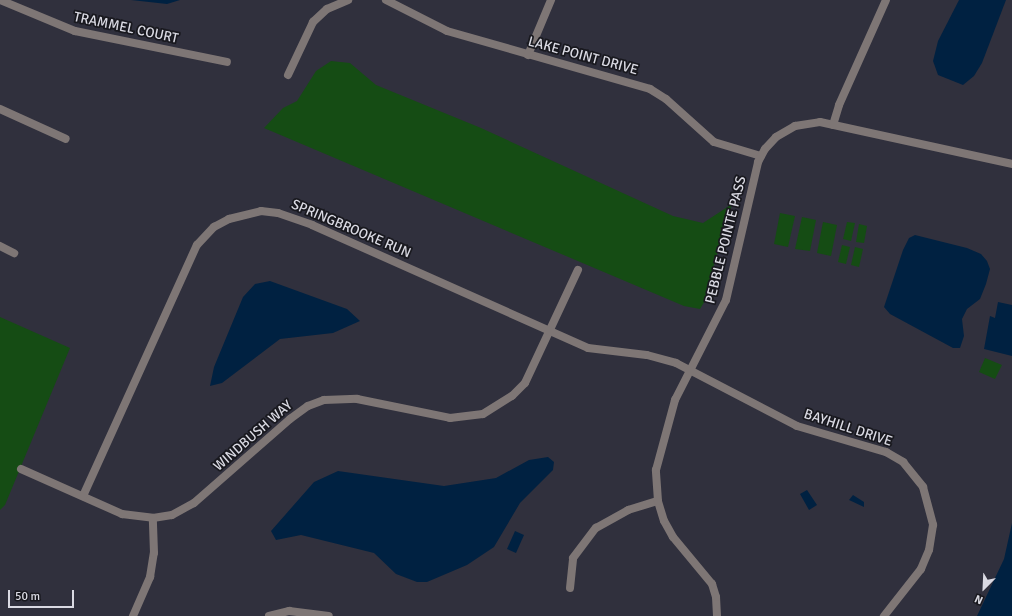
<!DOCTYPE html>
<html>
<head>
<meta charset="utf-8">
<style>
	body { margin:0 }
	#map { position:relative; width:1012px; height:616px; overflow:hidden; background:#30303d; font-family:Signika,sans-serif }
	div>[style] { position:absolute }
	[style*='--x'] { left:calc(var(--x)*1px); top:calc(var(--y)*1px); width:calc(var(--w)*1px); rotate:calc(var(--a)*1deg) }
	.green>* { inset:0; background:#154c14 }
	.water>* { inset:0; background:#002141 }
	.street>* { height:8px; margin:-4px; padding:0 4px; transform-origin:4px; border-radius:4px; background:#7e7675 }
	span { translate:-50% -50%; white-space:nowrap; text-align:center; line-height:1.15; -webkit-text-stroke:3.5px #19191f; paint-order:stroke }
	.street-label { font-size:14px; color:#dadae3 }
	.north { position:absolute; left:964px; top:568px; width:40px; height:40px; -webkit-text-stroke:3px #19191f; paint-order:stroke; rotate:204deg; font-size:11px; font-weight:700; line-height:16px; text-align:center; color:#dadae3 }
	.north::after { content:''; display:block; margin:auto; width:14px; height:18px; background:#dadae3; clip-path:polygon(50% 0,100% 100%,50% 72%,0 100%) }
	.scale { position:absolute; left:8px; top:590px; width:66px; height:18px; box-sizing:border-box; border:2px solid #dadae3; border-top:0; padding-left:5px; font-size:12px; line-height:14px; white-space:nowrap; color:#dadae3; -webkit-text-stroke:3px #19191f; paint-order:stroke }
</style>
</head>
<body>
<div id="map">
	<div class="green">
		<i style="clip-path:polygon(331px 61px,350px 63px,376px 85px,481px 128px,673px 216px,703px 223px,732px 204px,710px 278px,709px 294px,700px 309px,684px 306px,264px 128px,283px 108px,297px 101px,316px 71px)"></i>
		<i style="clip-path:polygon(780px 213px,795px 216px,788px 247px,774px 244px)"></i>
		<i style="clip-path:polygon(802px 217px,816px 220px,810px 251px,795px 249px)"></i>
		<i style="clip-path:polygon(823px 222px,837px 225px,831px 256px,817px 253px)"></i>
		<i style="clip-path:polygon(847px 222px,855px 223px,851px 241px,843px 239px)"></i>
		<i style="clip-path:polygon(859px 224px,867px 226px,864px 243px,856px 242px)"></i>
		<i style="clip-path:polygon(842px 245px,850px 247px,846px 264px,838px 262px)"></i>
		<i style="clip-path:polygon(855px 247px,863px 249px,859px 267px,851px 265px)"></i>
		<i style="clip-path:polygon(0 317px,70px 348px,5px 505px,0 510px)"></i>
		<i style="clip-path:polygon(985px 358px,1002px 365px,995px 379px,979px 372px)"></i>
	</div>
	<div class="water">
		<i style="clip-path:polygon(131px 0,180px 0,167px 4px)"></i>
		<i style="clip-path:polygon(959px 0,1006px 0,982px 63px,974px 76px,963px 85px,938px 75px,933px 61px,938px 41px)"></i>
		<i style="clip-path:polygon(915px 235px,967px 248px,981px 254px,987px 261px,990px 269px,986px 284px,980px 299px,967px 309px,962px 319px,964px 336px,960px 348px,953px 348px,890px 314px,884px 307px,903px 250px,909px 238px)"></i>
		<i style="clip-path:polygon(270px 281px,347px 309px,360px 321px,333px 333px,280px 339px,222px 383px,210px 386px,214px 367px,243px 297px,255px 284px)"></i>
		<i style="clip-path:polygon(998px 302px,1012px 305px,1012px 356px,984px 349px,990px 316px,995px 318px)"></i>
		<i style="clip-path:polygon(548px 457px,554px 462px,553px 470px,520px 503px,494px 547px,467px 565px,427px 582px,417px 582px,396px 574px,374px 553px,301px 535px,276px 540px,271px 531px,314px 482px,338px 471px,444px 486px,496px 478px,529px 460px)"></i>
		<i style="clip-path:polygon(807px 490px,817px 505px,809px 510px,800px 494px)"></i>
		<i style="clip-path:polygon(853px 495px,864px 502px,864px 507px,849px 500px)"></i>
		<i style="clip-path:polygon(1012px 523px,1012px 616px,977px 616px,1004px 559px)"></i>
		<i style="clip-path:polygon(515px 531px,524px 535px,516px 553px,507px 549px)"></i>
	</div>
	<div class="street">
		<i style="--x:0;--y:0;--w:81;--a:22.5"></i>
		<i style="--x:75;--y:31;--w:155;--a:11.5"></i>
		<i style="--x:386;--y:0;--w:68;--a:26.9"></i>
		<i style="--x:447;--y:31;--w:211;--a:15.9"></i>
		<i style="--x:650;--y:89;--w:19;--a:32"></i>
		<i style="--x:666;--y:99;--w:64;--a:41.9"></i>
		<i style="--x:714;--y:142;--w:49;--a:16.6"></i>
		<i style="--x:528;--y:55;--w:60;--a:-67.3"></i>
		<i style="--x:288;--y:75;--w:59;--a:-64.7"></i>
		<i style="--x:313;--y:22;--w:19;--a:-43"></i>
		<i style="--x:327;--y:9;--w:23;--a:-23"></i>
		<i style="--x:0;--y:109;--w:72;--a:24.4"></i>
		<i style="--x:833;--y:125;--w:21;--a:-73"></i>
		<i style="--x:839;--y:105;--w:115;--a:-65.9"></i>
		<i style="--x:0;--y:246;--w:16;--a:27"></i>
		<i style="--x:21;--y:469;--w:111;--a:24"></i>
		<i style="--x:122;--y:514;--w:31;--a:7"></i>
		<i style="--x:153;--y:518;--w:19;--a:-9"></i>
		<i style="--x:172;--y:515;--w:25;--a:-29"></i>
		<i style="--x:194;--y:503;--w:128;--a:-41.2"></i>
		<i style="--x:290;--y:419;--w:22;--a:-36"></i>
		<i style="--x:308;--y:406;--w:17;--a:-21"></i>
		<i style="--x:324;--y:400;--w:33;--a:-2"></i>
		<i style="--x:357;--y:399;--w:95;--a:11.5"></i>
		<i style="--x:450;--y:418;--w:33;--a:-7"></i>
		<i style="--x:483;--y:414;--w:34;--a:-32"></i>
		<i style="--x:512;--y:396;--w:18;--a:-45"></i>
		<i style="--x:525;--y:383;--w:125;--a:-64.9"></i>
		<i style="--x:83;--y:496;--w:276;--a:-65.6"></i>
		<i style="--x:197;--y:245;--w:25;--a:-47"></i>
		<i style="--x:214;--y:227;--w:17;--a:-28"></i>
		<i style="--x:229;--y:219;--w:33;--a:-14"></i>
		<i style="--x:261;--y:211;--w:17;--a:7"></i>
		<i style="--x:278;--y:213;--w:36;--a:19"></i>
		<i style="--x:312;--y:225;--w:302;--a:24"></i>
		<i style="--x:588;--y:348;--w:59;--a:6.8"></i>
		<i style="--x:647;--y:355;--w:30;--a:15"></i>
		<i style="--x:676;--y:363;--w:136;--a:27.5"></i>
		<i style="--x:797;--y:426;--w:93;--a:16.3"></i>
		<i style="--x:886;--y:452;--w:20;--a:30"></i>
		<i style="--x:903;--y:462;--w:32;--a:51"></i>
		<i style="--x:923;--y:487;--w:39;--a:75"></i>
		<i style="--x:933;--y:525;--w:25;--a:99"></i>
		<i style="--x:929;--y:550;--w:21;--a:113"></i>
		<i style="--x:921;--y:569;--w:60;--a:128.2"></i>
		<i style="--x:570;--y:588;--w:30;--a:-84"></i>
		<i style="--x:573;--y:558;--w:38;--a:-53"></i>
		<i style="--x:596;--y:528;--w:37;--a:-29"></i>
		<i style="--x:628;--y:510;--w:31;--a:-17"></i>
		<i style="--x:133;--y:616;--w:43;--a:-66.4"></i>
		<i style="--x:150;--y:577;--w:24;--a:-81"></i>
		<i style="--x:154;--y:553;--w:35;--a:-92"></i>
		<i style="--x:269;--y:616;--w:21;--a:-14"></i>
		<i style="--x:289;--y:611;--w:40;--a:7.1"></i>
		<i style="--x:717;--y:616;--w:19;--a:-93"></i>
		<i style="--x:716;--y:597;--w:14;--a:-107"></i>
		<i style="--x:712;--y:584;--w:61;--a:-129.7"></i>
		<i style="--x:673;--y:537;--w:18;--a:-119"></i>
		<i style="--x:664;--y:521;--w:21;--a:-107"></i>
		<i style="--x:658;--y:501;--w:31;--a:-94"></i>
		<i style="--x:656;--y:470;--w:73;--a:-74.8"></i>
		<i style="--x:675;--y:400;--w:112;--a:-63"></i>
		<i style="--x:726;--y:300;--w:142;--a:-76.9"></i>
		<i style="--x:758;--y:162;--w:15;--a:-62"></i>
		<i style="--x:765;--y:149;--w:16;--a:-47"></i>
		<i style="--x:776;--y:137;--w:22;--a:-30"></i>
		<i style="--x:795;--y:126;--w:25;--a:-9"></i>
		<i style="--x:820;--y:122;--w:197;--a:12.3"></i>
	</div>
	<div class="street-label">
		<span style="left:126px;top:28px;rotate:12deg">TRAMMEL COURT</span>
		<span style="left:583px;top:56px;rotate:15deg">LAKE POINT DRIVE</span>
		<span style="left:351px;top:229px;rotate:23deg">SPRINGBROOKE RUN</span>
		<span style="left:726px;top:240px;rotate:-76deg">PEBBLE POINTE PASS</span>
		<span style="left:848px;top:428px;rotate:18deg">BAYHILL DRIVE</span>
		<span style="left:253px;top:436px;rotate:-41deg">WINDBUSH WAY</span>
	</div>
	<div class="north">N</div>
	<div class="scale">50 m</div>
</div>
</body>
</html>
